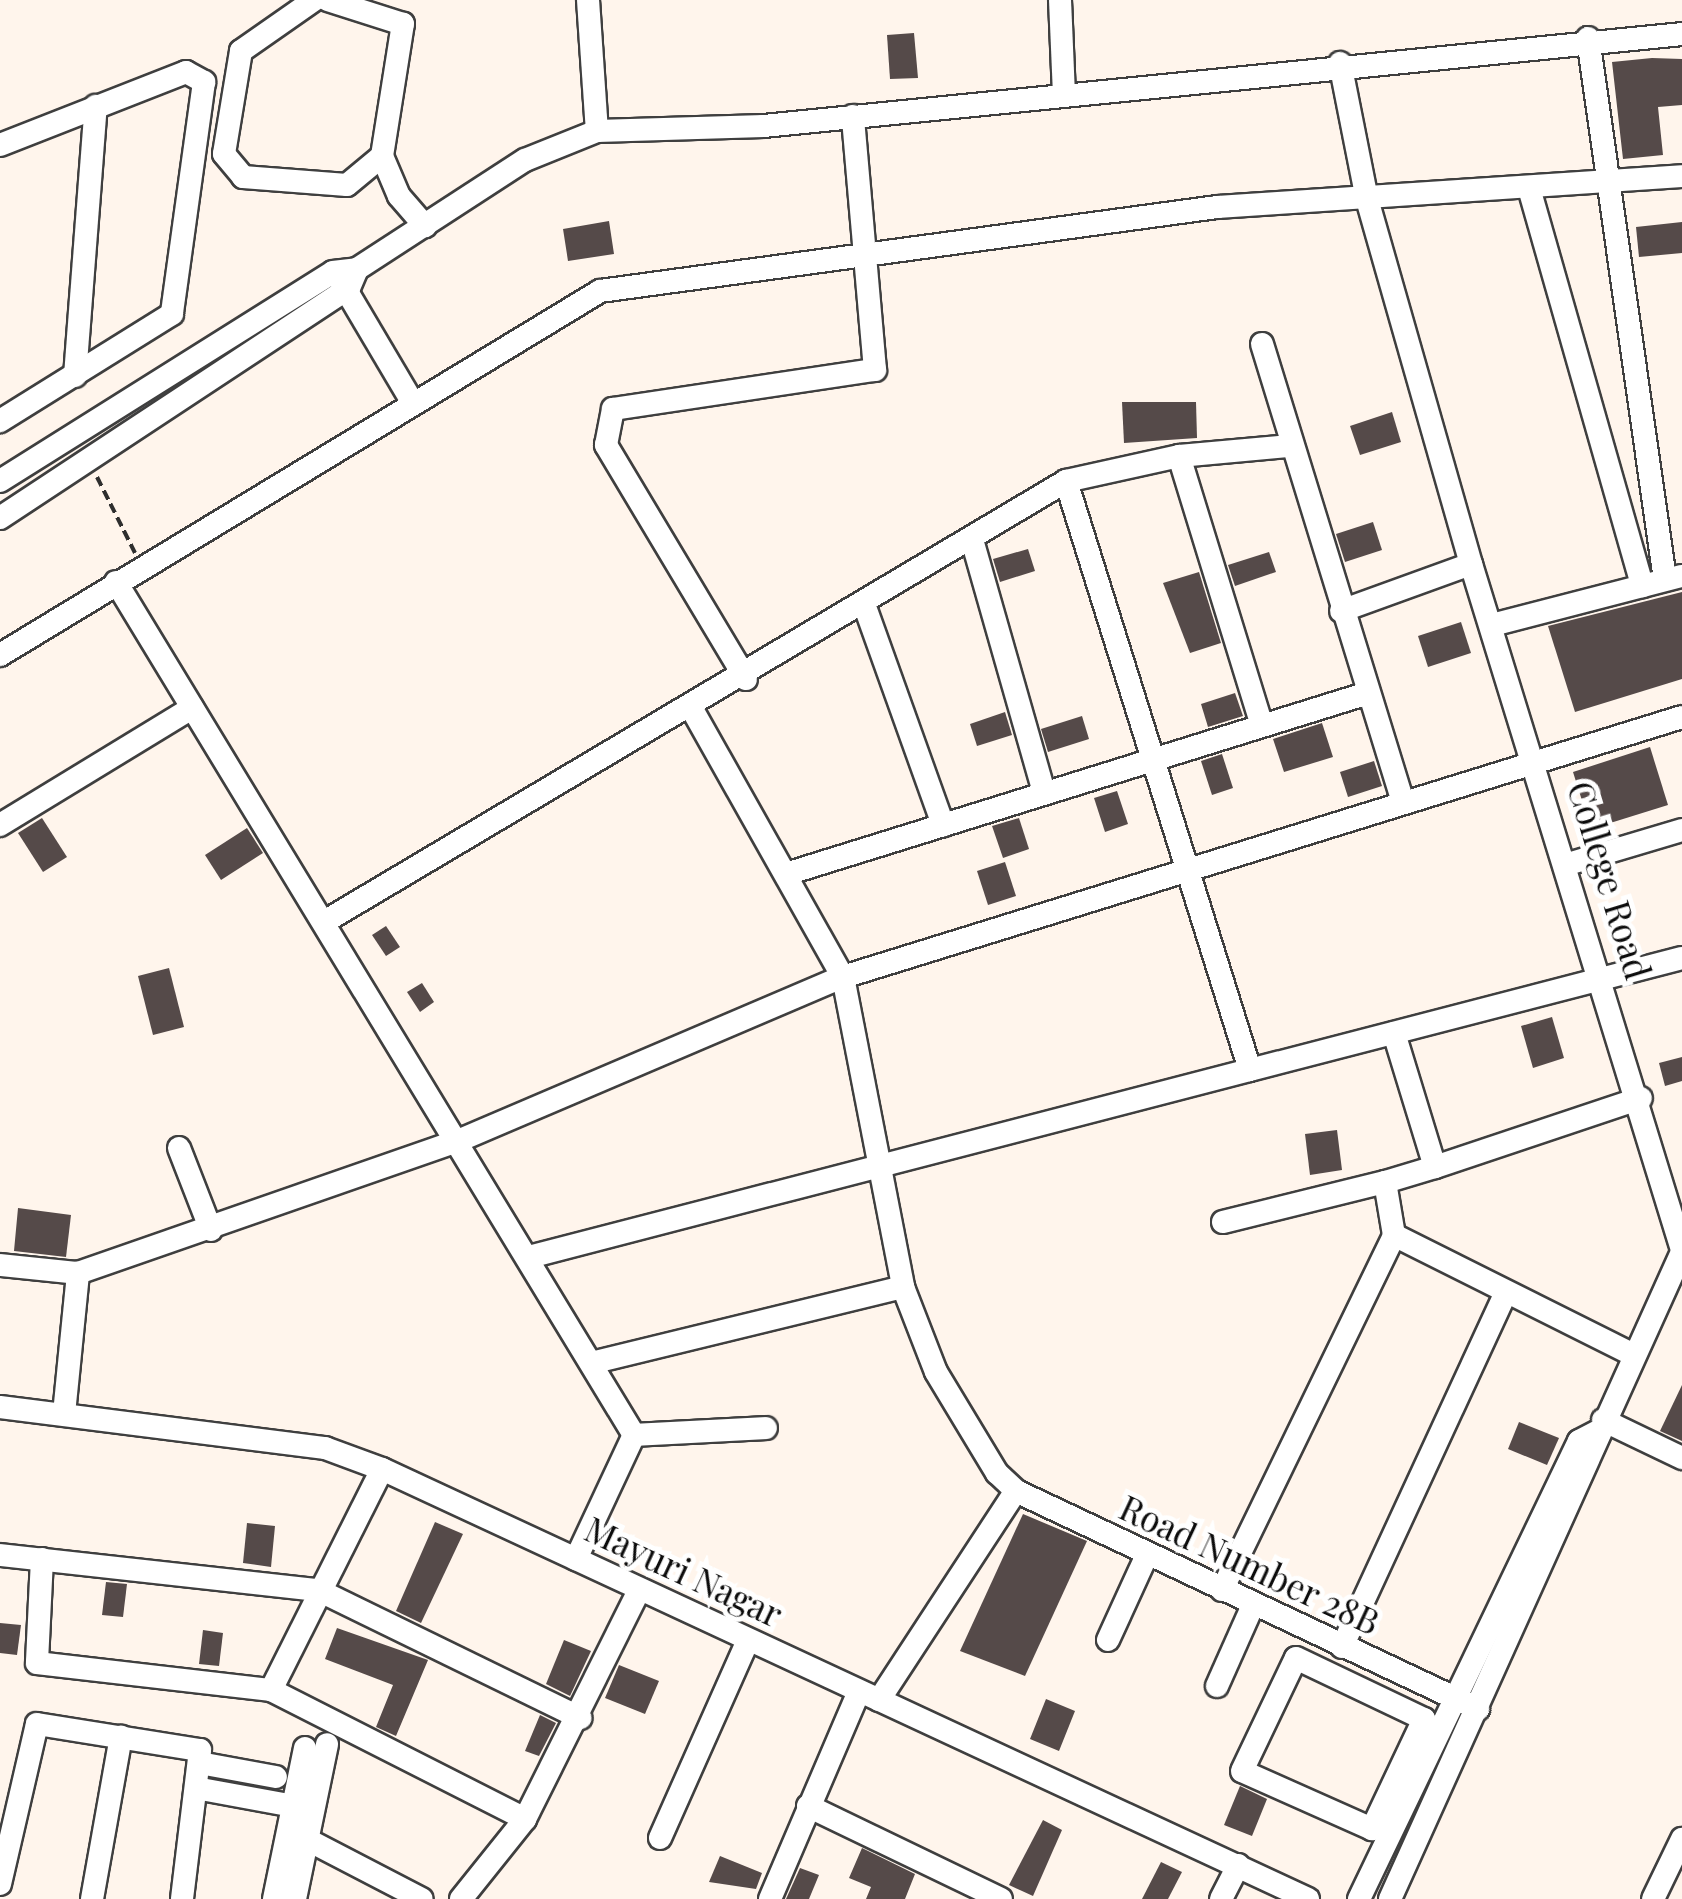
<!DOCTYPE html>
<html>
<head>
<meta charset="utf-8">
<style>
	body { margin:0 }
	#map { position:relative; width:1682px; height:1899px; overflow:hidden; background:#fff5ec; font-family:"Playfair Display",serif }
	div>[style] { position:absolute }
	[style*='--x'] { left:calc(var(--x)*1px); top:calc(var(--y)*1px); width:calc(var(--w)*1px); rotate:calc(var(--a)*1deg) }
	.building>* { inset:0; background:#554a49 }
	.path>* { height:4px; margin-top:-2px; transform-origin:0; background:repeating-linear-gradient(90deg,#2e2e2e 0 10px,transparent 0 15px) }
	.roads { filter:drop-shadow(2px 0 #3f3f3f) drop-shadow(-2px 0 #3f3f3f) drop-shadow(0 2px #3f3f3f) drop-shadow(0 -2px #3f3f3f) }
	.minor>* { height:22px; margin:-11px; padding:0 11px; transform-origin:11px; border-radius:11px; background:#fff }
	span { translate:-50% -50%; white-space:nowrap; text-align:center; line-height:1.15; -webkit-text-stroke:10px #fff; paint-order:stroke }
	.street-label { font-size:35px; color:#0c0c0c }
</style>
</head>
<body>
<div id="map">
	<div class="building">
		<i style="clip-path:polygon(914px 33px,918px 78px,890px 79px,887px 35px)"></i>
		<i style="clip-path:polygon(1652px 58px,1682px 59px,1682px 105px,1658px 107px,1663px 155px,1623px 159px,1612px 62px)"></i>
		<i style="clip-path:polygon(609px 221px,614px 254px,568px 261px,563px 229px)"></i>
		<i style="clip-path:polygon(1682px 222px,1682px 253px,1639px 257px,1636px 227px)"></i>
		<i style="clip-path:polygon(1122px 402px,1196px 402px,1197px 438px,1124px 443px)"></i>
		<i style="clip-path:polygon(1392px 412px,1401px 442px,1360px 455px,1350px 426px)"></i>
		<i style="clip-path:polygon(1373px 522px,1382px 550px,1345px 562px,1336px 534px)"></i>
		<i style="clip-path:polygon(1028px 549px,1035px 571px,1000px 582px,993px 559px)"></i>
		<i style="clip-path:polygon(1269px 552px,1276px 572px,1235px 586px,1228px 565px)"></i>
		<i style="clip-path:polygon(1199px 572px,1221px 643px,1190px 653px,1163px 583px)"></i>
		<i style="clip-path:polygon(1682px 592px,1682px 679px,1575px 712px,1548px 626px)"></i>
		<i style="clip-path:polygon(1461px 622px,1471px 653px,1428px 667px,1418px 636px)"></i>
		<i style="clip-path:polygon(1235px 693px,1243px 716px,1208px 727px,1201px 704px)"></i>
		<i style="clip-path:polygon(1005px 712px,1012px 735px,977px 746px,970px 724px)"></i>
		<i style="clip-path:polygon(1082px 716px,1089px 739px,1048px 752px,1041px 729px)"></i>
		<i style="clip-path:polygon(1322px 723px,1333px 757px,1284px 772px,1273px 739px)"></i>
		<i style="clip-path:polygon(1650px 747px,1668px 805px,1591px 829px,1573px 772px)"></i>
		<i style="clip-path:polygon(1222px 754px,1233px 788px,1212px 795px,1201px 761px)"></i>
		<i style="clip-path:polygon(1374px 761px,1382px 786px,1348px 797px,1340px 772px)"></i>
		<i style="clip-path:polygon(1117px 791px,1128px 824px,1105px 832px,1094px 798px)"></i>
		<i style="clip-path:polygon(42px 818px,67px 857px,43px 872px,18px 833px)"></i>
		<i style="clip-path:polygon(1019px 818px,1029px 849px,1003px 858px,992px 826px)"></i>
		<i style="clip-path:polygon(247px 828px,263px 853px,221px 880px,205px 855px)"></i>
		<i style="clip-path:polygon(1005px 862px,1016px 896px,988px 905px,977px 871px)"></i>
		<i style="clip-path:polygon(386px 926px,400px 947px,386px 956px,372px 935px)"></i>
		<i style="clip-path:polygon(169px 968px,184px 1027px,153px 1035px,138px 976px)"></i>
		<i style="clip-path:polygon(422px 983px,434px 1002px,420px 1012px,407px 992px)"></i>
		<i style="clip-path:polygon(1552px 1017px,1564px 1058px,1533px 1068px,1521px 1026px)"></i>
		<i style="clip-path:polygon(1682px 1057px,1682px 1081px,1665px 1086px,1659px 1063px)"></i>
		<i style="clip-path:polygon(1337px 1130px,1342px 1170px,1310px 1175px,1305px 1134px)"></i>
		<i style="clip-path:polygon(18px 1208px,71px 1215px,66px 1257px,14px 1251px)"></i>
		<i style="clip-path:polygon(1682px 1385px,1682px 1441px,1660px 1431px)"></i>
		<i style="clip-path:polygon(1519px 1422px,1559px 1438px,1547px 1465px,1508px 1449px)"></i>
		<i style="clip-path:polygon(1023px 1514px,1087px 1541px,1025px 1676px,960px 1651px)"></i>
		<i style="clip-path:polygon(435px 1522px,463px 1534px,421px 1623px,396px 1611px)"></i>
		<i style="clip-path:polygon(247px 1523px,275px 1526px,271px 1567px,243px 1563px)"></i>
		<i style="clip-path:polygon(106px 1582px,127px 1584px,123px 1617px,102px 1615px)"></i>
		<i style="clip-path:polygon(0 1623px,21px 1625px,17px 1655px,0 1653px)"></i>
		<i style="clip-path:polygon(337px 1628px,428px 1660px,396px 1736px,376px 1727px,393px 1685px,325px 1659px)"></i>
		<i style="clip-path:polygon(203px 1630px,223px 1633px,219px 1666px,199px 1664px)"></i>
		<i style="clip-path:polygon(564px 1640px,591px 1651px,570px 1696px,546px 1684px)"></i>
		<i style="clip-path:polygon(619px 1665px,659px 1681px,645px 1714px,605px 1698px)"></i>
		<i style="clip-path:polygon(1046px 1699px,1075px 1711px,1059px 1751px,1030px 1739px)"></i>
		<i style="clip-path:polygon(540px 1715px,556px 1723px,539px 1756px,525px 1751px)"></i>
		<i style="clip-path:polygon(1240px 1786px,1267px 1799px,1252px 1836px,1224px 1825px)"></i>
		<i style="clip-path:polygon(1043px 1820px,1062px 1830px,1033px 1896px,1009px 1885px)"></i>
		<i style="clip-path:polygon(862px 1848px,915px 1874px,905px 1899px,866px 1899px,871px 1887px,849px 1878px)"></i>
		<i style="clip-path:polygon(720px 1856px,762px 1873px,756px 1889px,709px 1882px)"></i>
		<i style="clip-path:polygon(1161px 1862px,1182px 1872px,1168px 1899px,1142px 1899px)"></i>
		<i style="clip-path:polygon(800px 1868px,819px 1875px,809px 1899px,786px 1899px)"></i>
	</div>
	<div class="path">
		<i style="--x:97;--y:477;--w:85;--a:63.4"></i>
	</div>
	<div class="roads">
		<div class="minor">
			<i style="--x:314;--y:0;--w:89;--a:145.1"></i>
			<i style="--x:241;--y:51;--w:104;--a:99.4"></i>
			<i style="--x:224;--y:154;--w:30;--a:50"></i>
			<i style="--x:243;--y:177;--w:104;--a:4.4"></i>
			<i style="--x:347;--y:185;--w:45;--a:-39.6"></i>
			<i style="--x:382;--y:156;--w:134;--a:-81"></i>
			<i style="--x:403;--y:24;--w:79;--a:-162.3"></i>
			<i style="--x:588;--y:0;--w:131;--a:86.1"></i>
			<i style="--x:1060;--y:0;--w:94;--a:87.6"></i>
			<i style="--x:1588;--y:38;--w:547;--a:81.91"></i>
			<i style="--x:1340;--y:63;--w:139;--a:78.8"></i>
			<i style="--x:1367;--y:199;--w:380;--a:74.1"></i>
			<i style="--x:1471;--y:564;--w:718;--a:72.9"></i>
			<i style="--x:0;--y:145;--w:200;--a:-21.4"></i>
			<i style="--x:186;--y:72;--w:21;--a:29"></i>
			<i style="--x:204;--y:82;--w:234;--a:97.9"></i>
			<i style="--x:172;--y:314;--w:203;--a:148.1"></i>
			<i style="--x:382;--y:156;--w:43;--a:67"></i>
			<i style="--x:399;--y:196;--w:40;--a:49"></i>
			<i style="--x:1529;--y:188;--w:414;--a:74.1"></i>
			<i style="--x:339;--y:278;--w:145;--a:59.4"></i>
			<i style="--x:1262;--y:344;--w:479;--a:72.9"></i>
			<i style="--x:75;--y:376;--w:271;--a:-85.6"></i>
			<i style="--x:1179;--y:456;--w:282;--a:72.9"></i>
			<i style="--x:0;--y:481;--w:393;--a:-32.1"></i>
			<i style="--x:333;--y:272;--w:24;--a:-7"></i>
			<i style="--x:357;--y:269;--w:200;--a:-33"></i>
			<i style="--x:525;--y:160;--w:78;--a:-21.9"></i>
			<i style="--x:597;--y:131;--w:167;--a:-1.7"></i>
			<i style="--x:764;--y:126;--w:923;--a:-5.72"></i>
			<i style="--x:1066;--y:481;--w:617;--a:72.65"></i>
			<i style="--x:0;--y:518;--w:418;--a:-33.4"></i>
			<i style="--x:349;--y:288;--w:21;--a:-67"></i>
			<i style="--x:973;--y:543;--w:260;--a:74.1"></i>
			<i style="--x:116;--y:582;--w:998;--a:58.73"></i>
			<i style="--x:634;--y:1435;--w:137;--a:115.1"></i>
			<i style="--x:864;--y:604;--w:235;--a:70.3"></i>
			<i style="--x:1341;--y:611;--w:138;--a:-19.9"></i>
			<i style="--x:1492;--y:625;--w:196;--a:-14.5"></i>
			<i style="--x:0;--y:655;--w:702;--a:-31.24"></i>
			<i style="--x:600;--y:291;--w:623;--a:-7.75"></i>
			<i style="--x:1217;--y:207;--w:466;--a:-3.8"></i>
			<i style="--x:746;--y:679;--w:273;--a:-120.9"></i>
			<i style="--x:606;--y:445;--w:37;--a:-79"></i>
			<i style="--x:613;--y:409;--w:265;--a:-8.5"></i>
			<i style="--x:875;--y:370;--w:255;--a:-95"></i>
			<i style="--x:693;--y:711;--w:305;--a:60.6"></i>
			<i style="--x:843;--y:977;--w:316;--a:79"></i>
			<i style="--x:903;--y:1287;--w:91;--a:68.8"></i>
			<i style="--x:936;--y:1372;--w:118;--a:58.9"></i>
			<i style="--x:997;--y:1473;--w:26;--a:43"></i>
			<i style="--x:1016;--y:1491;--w:511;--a:25.26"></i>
			<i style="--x:0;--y:825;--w:225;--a:-31.4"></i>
			<i style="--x:1568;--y:864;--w:119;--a:-16.6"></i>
			<i style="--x:786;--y:874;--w:606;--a:-17.27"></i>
			<i style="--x:324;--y:922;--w:863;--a:-30.72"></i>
			<i style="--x:1066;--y:481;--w:116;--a:-12.5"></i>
			<i style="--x:1179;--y:456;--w:109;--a:-5.2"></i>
			<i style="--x:1394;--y:1033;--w:140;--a:73"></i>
			<i style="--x:1435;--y:1167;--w:52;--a:163.3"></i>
			<i style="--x:1385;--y:1182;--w:54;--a:80.4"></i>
			<i style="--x:1394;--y:1235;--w:268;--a:26.6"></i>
			<i style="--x:179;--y:1148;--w:88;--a:68.7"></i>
			<i style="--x:1435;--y:1167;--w:217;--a:-18.5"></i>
			<i style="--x:1223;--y:1222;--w:167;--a:-13.9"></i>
			<i style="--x:529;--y:1257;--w:1191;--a:-14.54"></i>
			<i style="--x:0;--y:1265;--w:78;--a:5.9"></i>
			<i style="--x:595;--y:1362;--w:317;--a:-13.7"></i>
			<i style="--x:0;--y:1407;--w:328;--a:7.2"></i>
			<i style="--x:325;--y:1448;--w:61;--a:20.2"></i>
			<i style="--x:382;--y:1469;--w:1021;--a:24.91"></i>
			<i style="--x:64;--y:1414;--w:142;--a:-84.3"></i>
			<i style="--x:78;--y:1273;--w:404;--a:-19.2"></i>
			<i style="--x:460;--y:1140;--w:416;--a:-23.1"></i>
			<i style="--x:843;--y:977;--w:878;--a:-17.22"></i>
			<i style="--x:1603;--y:1420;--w:88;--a:25.7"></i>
			<i style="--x:634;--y:1435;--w:132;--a:-3"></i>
			<i style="--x:0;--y:1555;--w:320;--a:6.3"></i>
			<i style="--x:318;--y:1590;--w:292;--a:26"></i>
			<i style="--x:42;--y:1559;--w:104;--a:92.8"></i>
			<i style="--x:37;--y:1663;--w:236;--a:6.6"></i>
			<i style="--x:271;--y:1690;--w:247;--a:-63.3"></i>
			<i style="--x:1222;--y:1590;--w:394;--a:-64.1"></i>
			<i style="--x:1108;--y:1640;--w:94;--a:-65.4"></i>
			<i style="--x:1342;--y:1647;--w:391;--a:-65.2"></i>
			<i style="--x:1296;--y:1658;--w:142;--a:25.5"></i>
			<i style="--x:1424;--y:1719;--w:122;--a:115.3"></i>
			<i style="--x:1372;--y:1829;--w:142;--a:-156"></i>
			<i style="--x:1242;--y:1771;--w:125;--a:-64.5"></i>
			<i style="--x:1217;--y:1686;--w:89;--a:-66"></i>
			<i style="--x:271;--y:1690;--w:285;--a:26.9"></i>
			<i style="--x:879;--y:1700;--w:250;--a:-56.8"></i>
			<i style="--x:205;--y:1764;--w:72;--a:10.4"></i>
			<i style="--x:201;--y:1789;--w:95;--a:10.4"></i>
			<i style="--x:808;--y:1806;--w:214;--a:25.7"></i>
			<i style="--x:660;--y:1838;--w:217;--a:-66"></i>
			<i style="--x:308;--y:1840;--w:128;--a:27.4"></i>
			<i style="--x:0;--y:1884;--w:164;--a:-77"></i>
			<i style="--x:37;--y:1724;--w:165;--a:9.1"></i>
			<i style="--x:200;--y:1750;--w:150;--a:96.9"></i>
			<i style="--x:92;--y:1899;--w:165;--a:-79.9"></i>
			<i style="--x:274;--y:1899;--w:154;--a:-78.4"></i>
			<i style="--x:295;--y:1899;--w:158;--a:-78.3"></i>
			<i style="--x:461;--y:1899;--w:102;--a:-51.3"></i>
			<i style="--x:525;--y:1819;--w:254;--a:-63.5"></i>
			<i style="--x:770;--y:1899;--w:223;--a:-66.8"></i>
			<i style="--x:1221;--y:1899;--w:38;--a:-63"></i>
			<i style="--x:1359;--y:1899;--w:508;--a:-64.34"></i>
			<i style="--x:1579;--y:1441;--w:20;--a:-27"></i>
			<i style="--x:1390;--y:1899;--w:710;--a:-65.71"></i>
			<i style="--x:1653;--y:1899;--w:67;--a:-64.2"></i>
		</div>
	</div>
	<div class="street-label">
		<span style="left:1610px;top:880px;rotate:73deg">College Road</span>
		<span style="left:1250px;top:1564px;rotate:25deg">Road Number 28B</span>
		<span style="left:684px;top:1571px;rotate:25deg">Mayuri Nagar</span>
	</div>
</div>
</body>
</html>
